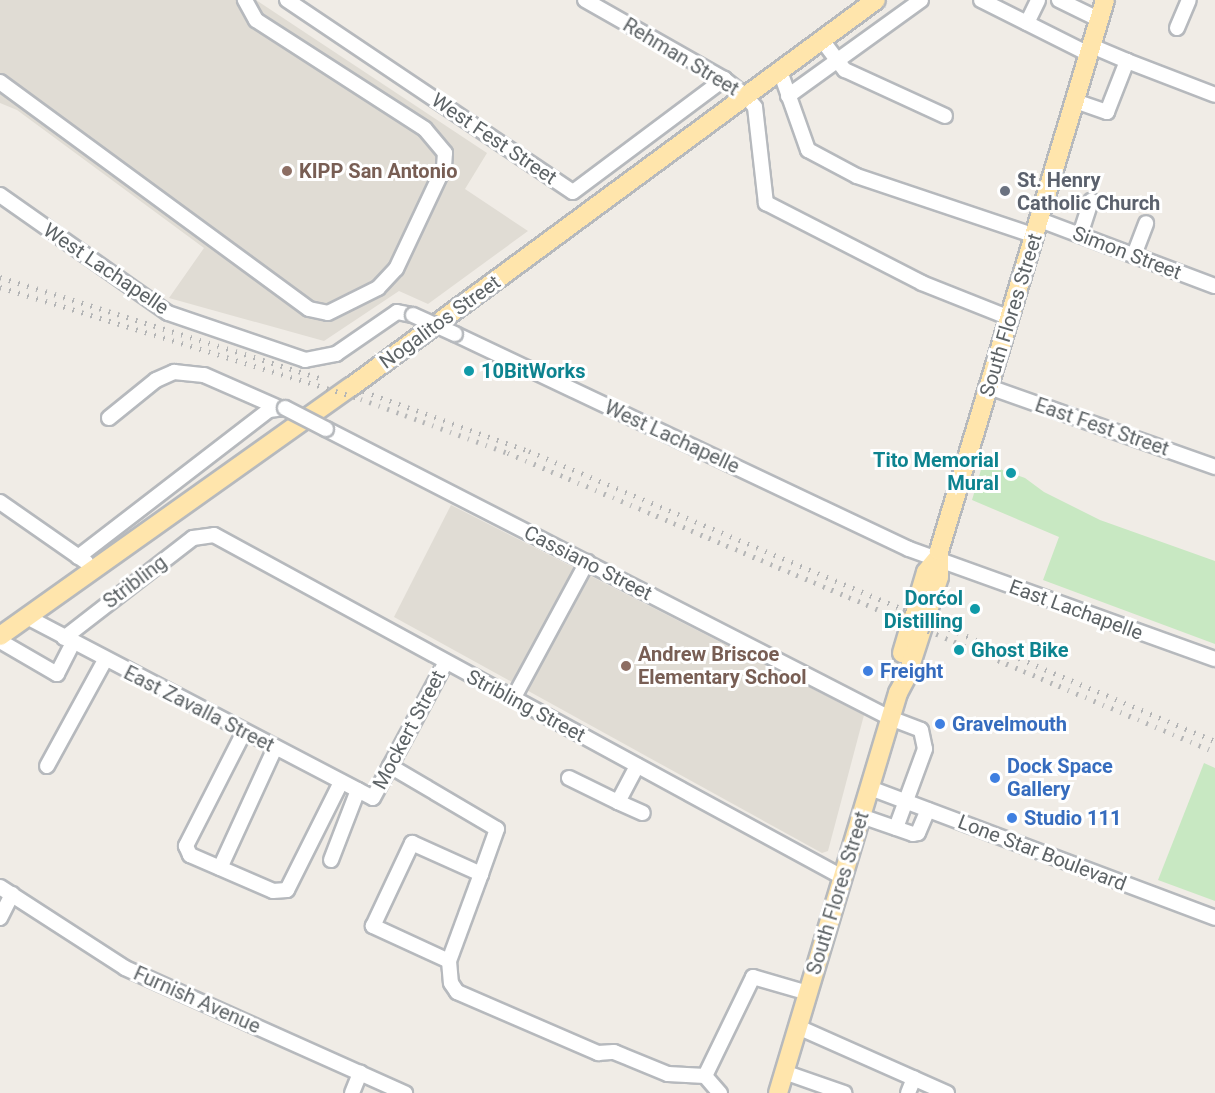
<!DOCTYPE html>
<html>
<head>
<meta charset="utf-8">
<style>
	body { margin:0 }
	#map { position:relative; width:1215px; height:1093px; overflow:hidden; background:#f0ece6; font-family:Roboto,sans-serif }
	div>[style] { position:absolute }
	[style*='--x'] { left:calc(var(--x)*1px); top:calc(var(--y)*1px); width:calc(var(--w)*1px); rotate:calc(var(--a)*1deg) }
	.education>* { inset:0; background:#e0dcd4 }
	.green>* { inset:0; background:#c8e8c2 }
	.roads { filter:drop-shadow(2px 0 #b6b9bd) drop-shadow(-2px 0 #b6b9bd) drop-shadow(0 2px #b6b9bd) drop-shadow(0 -2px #b6b9bd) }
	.minor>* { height:14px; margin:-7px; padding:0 7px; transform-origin:7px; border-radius:7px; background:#fff }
	.major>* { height:18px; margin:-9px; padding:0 9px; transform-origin:9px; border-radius:9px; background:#ffe5ac }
	.rail>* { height:4.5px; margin-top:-2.25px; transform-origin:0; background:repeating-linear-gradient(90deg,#b4b5b6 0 1.5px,transparent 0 9.5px) }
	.bridges { filter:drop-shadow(2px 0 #b6b9bd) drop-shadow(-2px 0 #b6b9bd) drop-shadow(0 2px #b6b9bd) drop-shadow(0 -2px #b6b9bd) }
	.minor-bridge>* { height:14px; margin:-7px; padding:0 7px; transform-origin:7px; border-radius:7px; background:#fff }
	.dots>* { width:16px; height:16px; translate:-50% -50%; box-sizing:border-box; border:3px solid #fff; border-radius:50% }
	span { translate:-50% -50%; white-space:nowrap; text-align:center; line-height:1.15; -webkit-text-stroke:6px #fff; paint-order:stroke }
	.street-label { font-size:20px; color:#5d6366 }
	.education-label { font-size:20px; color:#785e54; font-weight:700 }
	.left { translate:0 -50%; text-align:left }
	.worship-label { font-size:20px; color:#5b616d; font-weight:700 }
	.culture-label { font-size:20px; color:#0d838f; font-weight:700 }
	.right { translate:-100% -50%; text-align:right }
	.shop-label { font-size:20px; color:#366cbe; font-weight:700 }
</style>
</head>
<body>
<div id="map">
	<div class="education">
		<i style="clip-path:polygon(0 0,256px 0,487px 153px,465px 189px,528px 231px,428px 304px,399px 291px,324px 341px,169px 298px,204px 248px,17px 110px,0 103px)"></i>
		<i style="clip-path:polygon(451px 505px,864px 715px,828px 851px,822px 853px,394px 617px)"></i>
	</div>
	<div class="green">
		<i style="clip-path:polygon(983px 463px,1025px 478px,1044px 492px,1100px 520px,1215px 561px,1215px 644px,1043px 580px,1059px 537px,972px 500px)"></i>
		<i style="clip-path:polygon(1204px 763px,1215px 768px,1215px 901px,1158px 880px)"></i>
	</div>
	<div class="roads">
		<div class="minor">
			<i style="--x:287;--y:0;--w:344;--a:33.9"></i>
			<i style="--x:573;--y:192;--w:189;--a:-36.8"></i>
			<i style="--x:585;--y:0;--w:160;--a:29.6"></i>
			<i style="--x:724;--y:79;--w:28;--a:38"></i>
			<i style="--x:746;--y:96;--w:14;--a:51"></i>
			<i style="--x:755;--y:107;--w:97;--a:83.5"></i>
			<i style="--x:766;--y:203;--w:175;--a:27.1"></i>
			<i style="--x:922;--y:283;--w:95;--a:21.7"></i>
			<i style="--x:981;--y:0;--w:121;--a:26.6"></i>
			<i style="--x:1059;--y:0;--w:46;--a:26"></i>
			<i style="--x:1027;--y:23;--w:25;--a:-64"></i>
			<i style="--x:1177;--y:28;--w:30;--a:-67"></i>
			<i style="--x:822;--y:40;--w:38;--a:53"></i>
			<i style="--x:845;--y:70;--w:110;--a:24.7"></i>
			<i style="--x:1127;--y:61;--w:94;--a:21.1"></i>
			<i style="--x:780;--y:71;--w:84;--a:70.5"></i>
			<i style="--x:808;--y:150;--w:55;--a:28"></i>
			<i style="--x:857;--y:176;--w:188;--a:18.6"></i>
			<i style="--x:0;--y:82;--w:383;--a:36.3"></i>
			<i style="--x:309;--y:309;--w:19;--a:12"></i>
			<i style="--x:328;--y:313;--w:56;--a:-26.6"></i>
			<i style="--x:378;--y:288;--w:26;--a:-47"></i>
			<i style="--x:396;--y:269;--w:113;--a:-64.8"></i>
			<i style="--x:444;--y:167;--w:14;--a:-86"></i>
			<i style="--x:445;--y:153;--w:31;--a:-130"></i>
			<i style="--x:425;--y:129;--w:201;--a:-147.2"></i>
			<i style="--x:256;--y:20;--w:23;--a:-119"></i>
			<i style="--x:788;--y:96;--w:164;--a:-35.8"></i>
			<i style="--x:1075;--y:101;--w:34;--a:19"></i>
			<i style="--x:1107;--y:112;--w:55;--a:-68.6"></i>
			<i style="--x:1127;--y:61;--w:38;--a:-157"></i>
			<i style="--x:0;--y:195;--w:205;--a:35.1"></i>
			<i style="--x:168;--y:313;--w:145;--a:18.9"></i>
			<i style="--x:305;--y:360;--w:32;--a:-11"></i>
			<i style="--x:336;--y:354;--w:74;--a:-34.5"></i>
			<i style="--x:397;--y:312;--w:16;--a:11"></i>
			<i style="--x:1040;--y:220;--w:187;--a:20.7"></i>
			<i style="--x:1080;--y:235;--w:36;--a:-72"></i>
			<i style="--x:1134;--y:255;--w:34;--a:-69"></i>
			<i style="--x:455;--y:334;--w:502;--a:25.34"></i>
			<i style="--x:909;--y:549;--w:325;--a:19.8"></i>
			<i style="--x:989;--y:387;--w:240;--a:19.5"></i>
			<i style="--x:109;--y:418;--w:60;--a:-39"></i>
			<i style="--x:156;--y:380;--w:20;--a:-24"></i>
			<i style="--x:174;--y:372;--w:30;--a:6"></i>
			<i style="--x:204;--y:375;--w:80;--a:23.7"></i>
			<i style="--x:326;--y:429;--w:634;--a:27.13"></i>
			<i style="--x:890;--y:718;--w:33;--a:21"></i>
			<i style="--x:921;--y:730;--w:19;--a:78"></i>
			<i style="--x:925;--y:749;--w:84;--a:110.2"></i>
			<i style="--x:0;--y:502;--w:105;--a:34.9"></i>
			<i style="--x:78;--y:557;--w:241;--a:-37.6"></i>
			<i style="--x:269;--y:410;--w:16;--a:-7"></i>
			<i style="--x:27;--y:617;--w:390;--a:27.6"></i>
			<i style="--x:373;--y:798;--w:154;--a:-61.8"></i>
			<i style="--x:64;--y:638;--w:163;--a:-37.8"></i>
			<i style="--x:193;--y:538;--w:21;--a:-8"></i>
			<i style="--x:214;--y:535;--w:715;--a:28.57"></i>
			<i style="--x:0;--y:641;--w:66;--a:30.1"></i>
			<i style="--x:57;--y:674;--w:35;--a:-63"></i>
			<i style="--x:513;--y:699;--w:156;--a:-61.6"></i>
			<i style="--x:244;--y:732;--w:128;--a:117"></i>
			<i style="--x:186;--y:846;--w:10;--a:66"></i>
			<i style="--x:190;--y:855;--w:90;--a:23.4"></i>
			<i style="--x:273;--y:891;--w:14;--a:-4"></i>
			<i style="--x:287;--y:890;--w:121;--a:-63.4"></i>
			<i style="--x:47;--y:766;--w:121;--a:-61.3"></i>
			<i style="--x:390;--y:766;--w:124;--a:30.5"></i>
			<i style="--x:497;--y:829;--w:48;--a:109.6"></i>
			<i style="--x:481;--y:874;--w:93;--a:110.2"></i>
			<i style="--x:449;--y:961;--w:84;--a:-155.3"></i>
			<i style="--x:373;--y:926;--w:92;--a:-64.8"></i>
			<i style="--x:412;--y:843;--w:76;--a:24.2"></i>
			<i style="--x:569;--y:778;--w:55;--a:26.1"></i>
			<i style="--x:618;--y:802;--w:41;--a:-62.2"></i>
			<i style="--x:870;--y:788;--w:369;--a:20.6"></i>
			<i style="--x:618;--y:802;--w:27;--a:24"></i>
			<i style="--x:861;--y:816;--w:55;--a:19.1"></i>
			<i style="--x:913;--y:834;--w:5;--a:-11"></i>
			<i style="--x:918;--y:833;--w:25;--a:-67"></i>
			<i style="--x:331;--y:860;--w:75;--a:-68.9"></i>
			<i style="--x:220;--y:868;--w:132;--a:-65.4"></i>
			<i style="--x:0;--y:887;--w:149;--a:32.9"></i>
			<i style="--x:125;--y:968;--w:307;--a:24.1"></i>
			<i style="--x:0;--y:918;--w:27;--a:-63"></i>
			<i style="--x:449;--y:961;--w:22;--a:85"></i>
			<i style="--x:451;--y:983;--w:11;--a:56"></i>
			<i style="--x:457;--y:992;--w:154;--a:23.4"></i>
			<i style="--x:598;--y:1053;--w:16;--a:-4"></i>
			<i style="--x:614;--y:1052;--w:58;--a:22.2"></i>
			<i style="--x:668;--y:1074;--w:37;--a:3"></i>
			<i style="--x:705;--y:1076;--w:110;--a:-64.1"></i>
			<i style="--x:753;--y:977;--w:57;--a:16.2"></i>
			<i style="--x:798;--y:1027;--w:163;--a:23.9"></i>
			<i style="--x:784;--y:1072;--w:64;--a:19.3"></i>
			<i style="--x:705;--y:1076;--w:23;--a:49"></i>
			<i style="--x:352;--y:1093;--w:22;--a:-68"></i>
			<i style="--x:908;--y:1093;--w:16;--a:-68"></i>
		</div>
		<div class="major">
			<i style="--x:0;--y:636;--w:430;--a:-35.4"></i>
			<i style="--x:351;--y:387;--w:652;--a:-36.4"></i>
			<i style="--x:902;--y:653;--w:84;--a:-73.5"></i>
			<i style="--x:926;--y:572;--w:16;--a:-50"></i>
			<i style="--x:778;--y:1093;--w:418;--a:-73.3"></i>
			<i style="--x:898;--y:693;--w:19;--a:-62"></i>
			<i style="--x:907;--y:676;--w:104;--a:-72.1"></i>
			<i style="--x:939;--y:577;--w:26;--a:-90"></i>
			<i style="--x:939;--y:551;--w:575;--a:-73.23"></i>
		</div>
	</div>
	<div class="rail">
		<i style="--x:0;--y:277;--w:337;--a:17.5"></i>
		<i style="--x:0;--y:287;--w:378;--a:17.2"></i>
		<i style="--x:361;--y:399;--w:157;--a:20.2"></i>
		<i style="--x:508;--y:453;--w:768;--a:22.92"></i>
		<i style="--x:363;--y:391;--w:177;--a:19.9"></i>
		<i style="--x:529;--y:451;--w:745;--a:22.92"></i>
	</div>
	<div class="bridges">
		<div class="minor-bridge">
			<i style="--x:413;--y:315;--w:46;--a:24.3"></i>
			<i style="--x:285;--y:408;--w:46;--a:27.1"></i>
		</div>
	</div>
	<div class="dots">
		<i style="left:287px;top:171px;background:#8d6e63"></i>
		<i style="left:1005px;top:191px;background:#6b7280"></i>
		<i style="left:469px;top:371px;background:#0f9aa8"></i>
		<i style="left:1011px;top:473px;background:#0f9aa8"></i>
		<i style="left:975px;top:609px;background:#0f9aa8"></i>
		<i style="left:959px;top:650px;background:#0f9aa8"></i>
		<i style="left:626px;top:666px;background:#8d6e63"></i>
		<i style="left:868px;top:671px;background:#3f7fe0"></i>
		<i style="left:940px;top:724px;background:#3f7fe0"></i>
		<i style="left:995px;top:778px;background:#3f7fe0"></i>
		<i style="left:1012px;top:818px;background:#3f7fe0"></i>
	</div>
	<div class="street-label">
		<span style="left:681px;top:57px;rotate:31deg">Rehman Street</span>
		<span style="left:494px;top:139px;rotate:34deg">West Fest Street</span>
		<span style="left:1127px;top:253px;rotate:21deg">Simon Street</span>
		<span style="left:106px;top:269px;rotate:34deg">West Lachapelle</span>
		<span style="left:1011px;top:315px;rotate:-73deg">South Flores Street</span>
		<span style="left:440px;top:322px;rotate:-36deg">Nogalitos Street</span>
		<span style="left:1102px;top:427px;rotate:19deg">East Fest Street</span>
		<span style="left:672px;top:437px;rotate:25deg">West Lachapelle</span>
		<span style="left:588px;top:563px;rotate:27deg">Cassiano Street</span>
		<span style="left:135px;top:582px;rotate:-37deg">Stribling</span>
		<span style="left:1076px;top:610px;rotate:20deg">East Lachapelle</span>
		<span style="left:526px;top:706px;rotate:28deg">Stribling Street</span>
		<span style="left:199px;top:709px;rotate:27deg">East Zavalla Street</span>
		<span style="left:409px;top:730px;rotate:-62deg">Mockert Street</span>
		<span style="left:1042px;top:853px;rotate:21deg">Lone Star Boulevard</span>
		<span style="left:838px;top:893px;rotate:-73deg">South Flores Street</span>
		<span style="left:197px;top:1000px;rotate:24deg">Furnish Avenue</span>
	</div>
	<div class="education-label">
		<span class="left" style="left:299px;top:171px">KIPP San Antonio</span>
		<span class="left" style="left:638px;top:666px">Andrew Briscoe<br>Elementary School</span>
	</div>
	<div class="worship-label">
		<span class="left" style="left:1017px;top:192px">St. Henry<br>Catholic Church</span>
	</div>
	<div class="culture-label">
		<span class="left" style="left:481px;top:371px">10BitWorks</span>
		<span class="right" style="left:999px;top:472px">Tito Memorial<br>Mural</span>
		<span class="right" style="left:963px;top:610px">Dorćol<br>Distilling</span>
		<span class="left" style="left:971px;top:650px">Ghost Bike</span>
	</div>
	<div class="shop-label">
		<span class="left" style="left:880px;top:671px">Freight</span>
		<span class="left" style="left:952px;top:724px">Gravelmouth</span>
		<span class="left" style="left:1007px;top:778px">Dock Space<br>Gallery</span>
		<span class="left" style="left:1024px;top:818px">Studio 111</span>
	</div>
</div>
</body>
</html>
